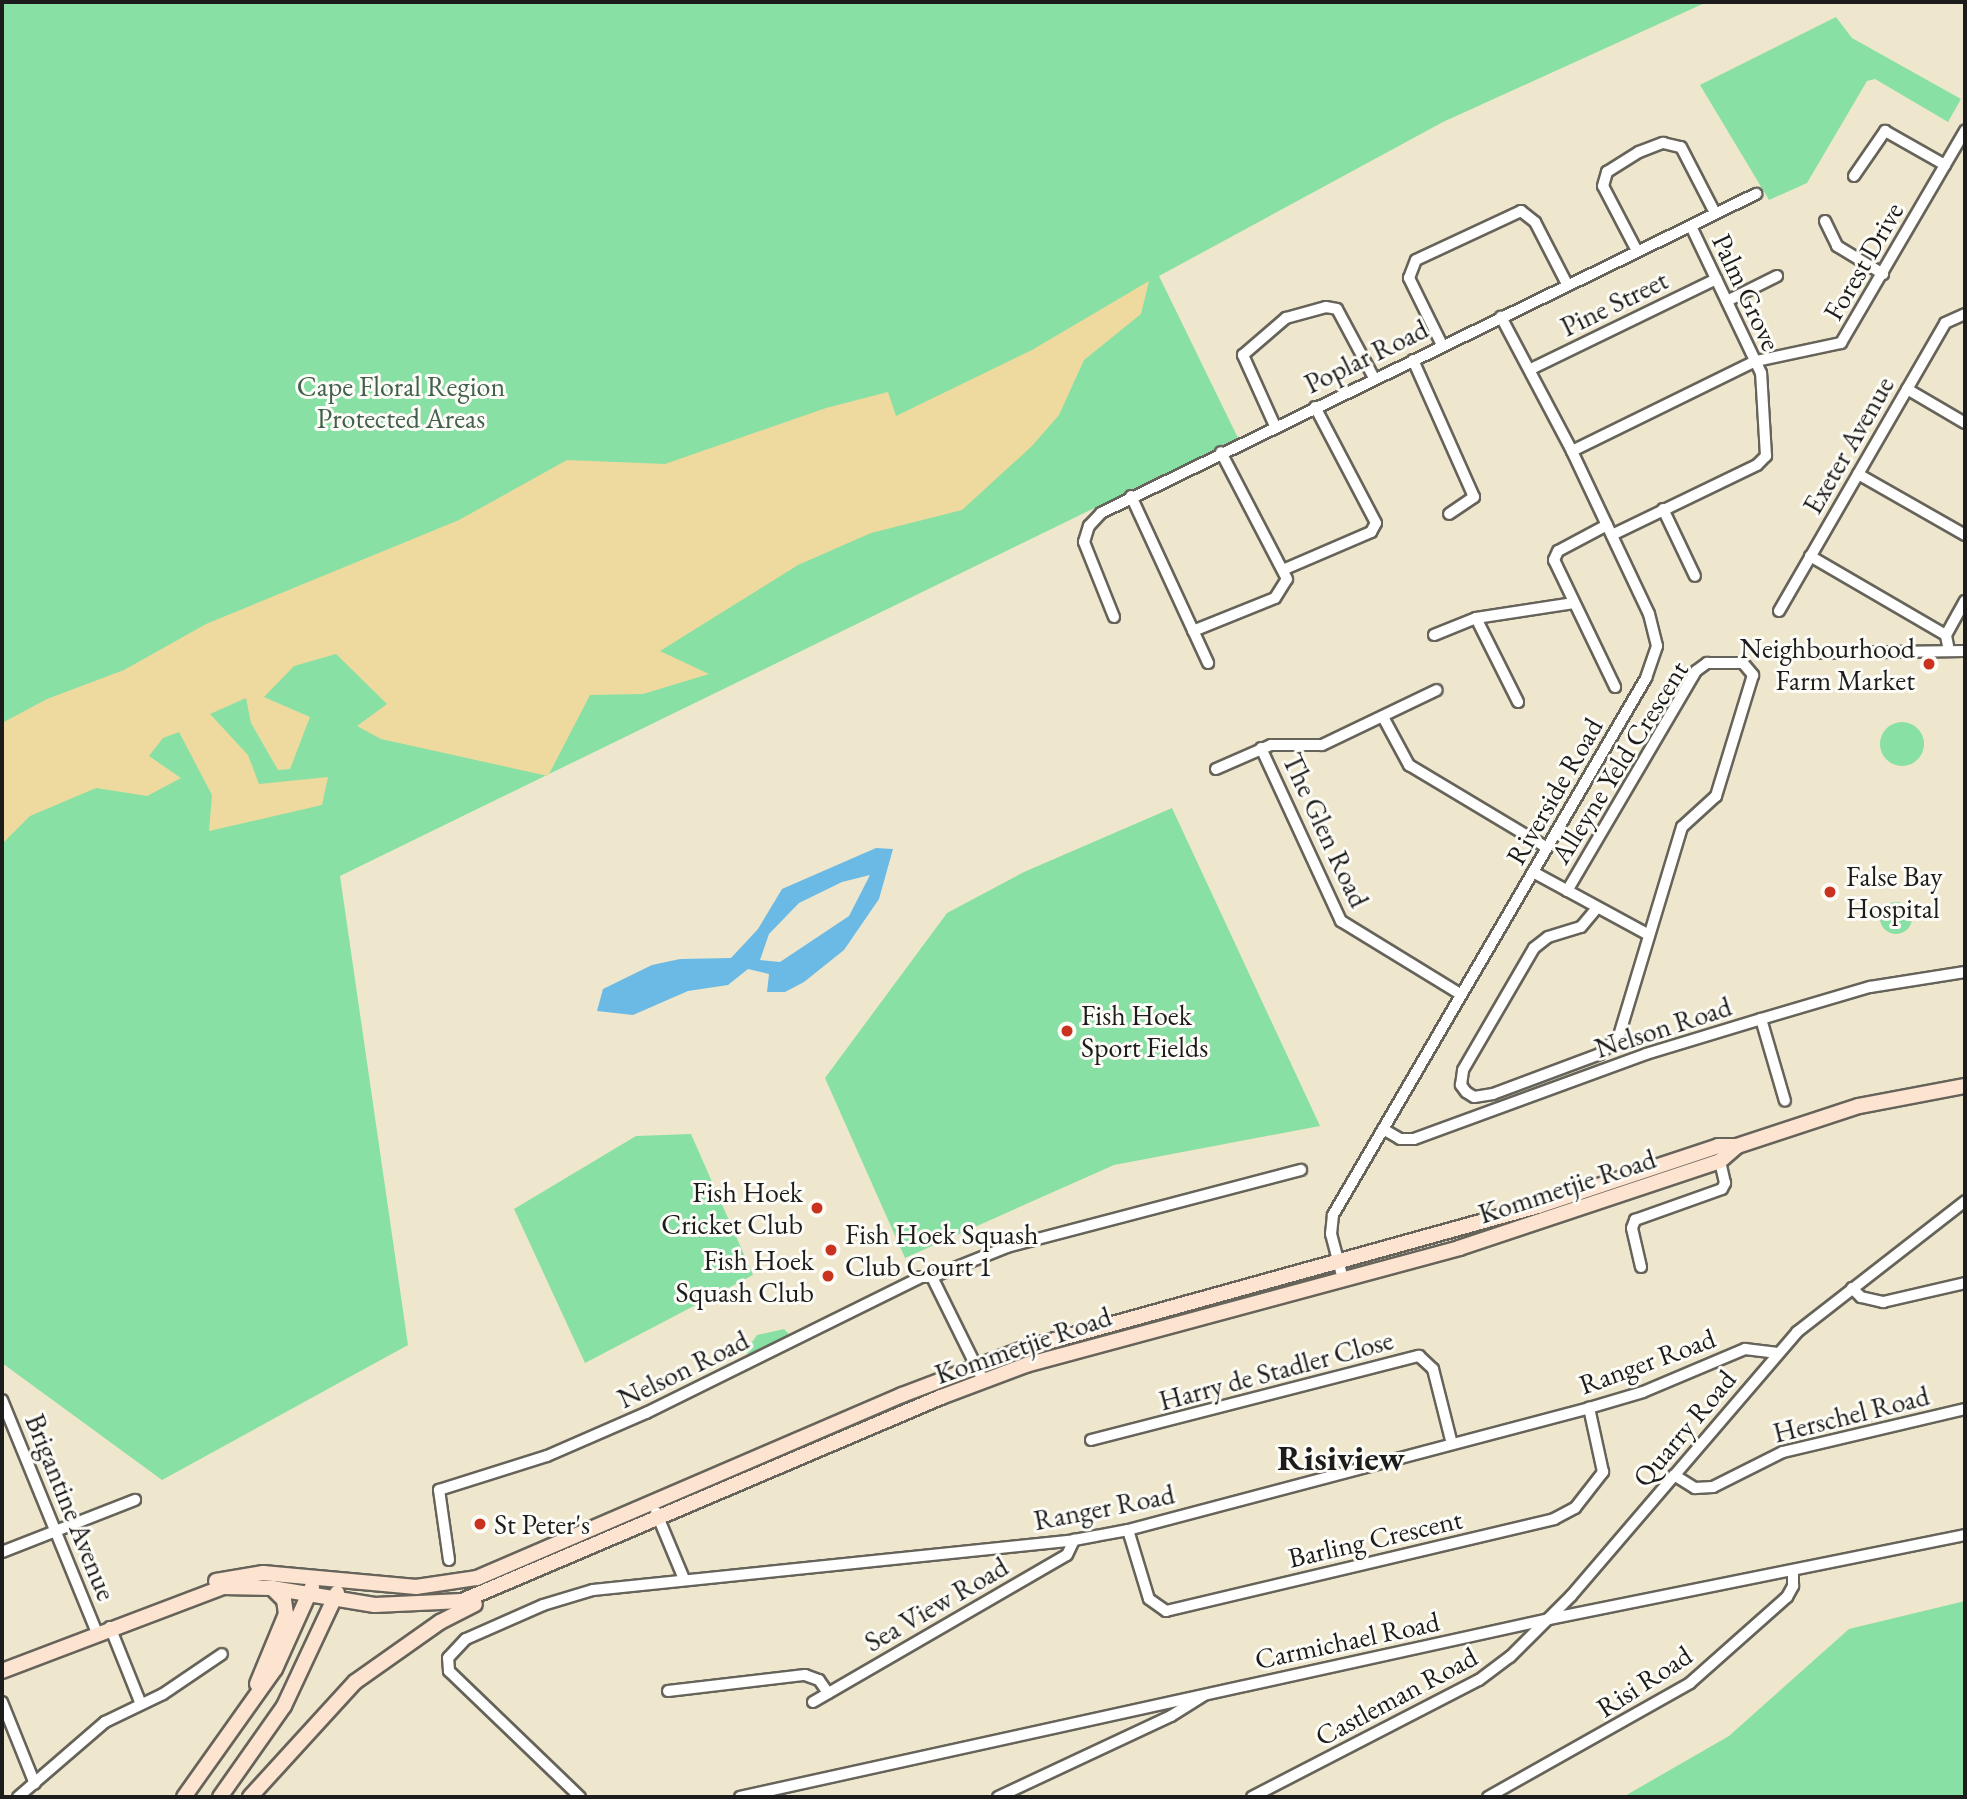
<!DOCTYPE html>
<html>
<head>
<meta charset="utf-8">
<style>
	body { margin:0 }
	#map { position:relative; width:1967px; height:1799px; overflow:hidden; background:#efe7cd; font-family:"EB Garamond",serif }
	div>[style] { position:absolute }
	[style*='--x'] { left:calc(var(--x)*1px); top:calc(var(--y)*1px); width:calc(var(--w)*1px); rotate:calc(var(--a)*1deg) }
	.green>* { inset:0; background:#89e0a4 }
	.round { border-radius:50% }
	.sand>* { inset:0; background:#eeda9e }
	.water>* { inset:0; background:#6abae5 }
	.roads { filter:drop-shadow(2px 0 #66635a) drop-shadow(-2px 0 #66635a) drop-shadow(0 2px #66635a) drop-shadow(0 -2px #66635a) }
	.street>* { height:10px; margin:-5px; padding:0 5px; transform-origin:5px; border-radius:5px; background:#fff }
	.secondary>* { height:14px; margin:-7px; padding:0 7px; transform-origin:7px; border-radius:7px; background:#fde4d1 }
	.dots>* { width:19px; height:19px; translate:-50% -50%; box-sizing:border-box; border:4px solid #fdfcf7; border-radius:50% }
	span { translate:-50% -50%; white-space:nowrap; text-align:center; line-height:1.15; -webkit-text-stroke:6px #fdfcf7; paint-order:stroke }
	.street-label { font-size:28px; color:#1c1c1c }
	.park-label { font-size:28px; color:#42614c }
	.poi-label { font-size:28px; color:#1c1c1c }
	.right { translate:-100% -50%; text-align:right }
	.left { translate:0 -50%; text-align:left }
	.district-label { font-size:35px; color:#1c1c1c; font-weight:700 }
	.frame { position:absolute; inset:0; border:4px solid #1c1c1c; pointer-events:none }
</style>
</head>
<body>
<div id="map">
	<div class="green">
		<i style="clip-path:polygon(2px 2px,1707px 2px,1443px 122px,1159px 276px,1238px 438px,340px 876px,408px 1345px,162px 1480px,2px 1363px)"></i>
		<i style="clip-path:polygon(1836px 17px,1852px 38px,1961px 99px,1948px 122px,1875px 79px,1867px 81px,1807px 183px,1769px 200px,1700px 85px)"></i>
		<i class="round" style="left:1880px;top:722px;width:44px;height:44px"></i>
		<i style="clip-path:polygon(1172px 808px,1320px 1126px,1114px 1165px,905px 1258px,825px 1078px,947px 913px,1024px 872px)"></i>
		<i class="round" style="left:1880px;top:902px;width:32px;height:32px"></i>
		<i style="clip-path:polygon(691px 1134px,753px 1275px,585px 1363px,514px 1209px,636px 1136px)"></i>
		<i style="clip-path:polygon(784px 1329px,789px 1334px,801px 1332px,748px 1357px,747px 1349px,757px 1335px)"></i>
		<i style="clip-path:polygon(1965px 1601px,1965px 1797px,1623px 1797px,1729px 1736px,1849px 1629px)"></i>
	</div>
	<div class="sand">
		<i style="clip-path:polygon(1149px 281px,1141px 314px,1084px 360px,1059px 415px,1032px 446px,962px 510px,871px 533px,798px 565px,660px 651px,709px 674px,643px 694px,590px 695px,548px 776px,381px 739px,357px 726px,387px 704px,336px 654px,294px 666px,264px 697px,310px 717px,290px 769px,278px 770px,251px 723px,246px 698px,210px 714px,248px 755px,259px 784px,328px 777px,322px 805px,209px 831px,212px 795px,179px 732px,163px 738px,149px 756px,181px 778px,147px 796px,96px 788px,30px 816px,2px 844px,2px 723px,47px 699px,124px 670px,206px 624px,459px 520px,567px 460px,665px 464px,826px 408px,888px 392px,896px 416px,1032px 350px)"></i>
	</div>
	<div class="water">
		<i style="clip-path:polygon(evenodd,876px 848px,893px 849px,879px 899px,844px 950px,804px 982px,785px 992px,767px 992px,769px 974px,748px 969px,728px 985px,688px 991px,633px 1015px,597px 1011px,603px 989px,652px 965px,680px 959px,731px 958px,758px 929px,782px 889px,876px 848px,870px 875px,849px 916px,780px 962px,760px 960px,769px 934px,799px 903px,842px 882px,870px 875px)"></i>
	</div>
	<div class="roads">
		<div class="street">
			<i style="--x:1854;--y:176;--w:55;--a:-55.4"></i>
			<i style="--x:1885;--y:131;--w:69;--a:29.5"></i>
			<i style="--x:1825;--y:221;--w:28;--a:64"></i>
			<i style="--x:1837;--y:246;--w:54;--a:31.3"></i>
			<i style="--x:1637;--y:251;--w:73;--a:-117.6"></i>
			<i style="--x:1603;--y:186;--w:15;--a:-74"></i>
			<i style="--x:1607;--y:172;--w:38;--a:-32"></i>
			<i style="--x:1639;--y:152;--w:26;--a:-21"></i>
			<i style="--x:1663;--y:143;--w:18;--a:13"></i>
			<i style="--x:1681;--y:147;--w:74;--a:62.7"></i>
			<i style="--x:1727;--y:301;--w:56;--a:-26.6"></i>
			<i style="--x:1442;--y:345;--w:75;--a:-116.2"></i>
			<i style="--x:1409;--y:278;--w:19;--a:-69"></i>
			<i style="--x:1416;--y:260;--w:116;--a:-25"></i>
			<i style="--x:1521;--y:211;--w:18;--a:38"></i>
			<i style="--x:1535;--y:222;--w:70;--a:62.7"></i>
			<i style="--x:1413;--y:360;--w:150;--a:66"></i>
			<i style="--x:1474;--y:497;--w:30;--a:146"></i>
			<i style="--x:1531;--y:369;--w:206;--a:-25.9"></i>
			<i style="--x:1907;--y:389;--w:67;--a:30.4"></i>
			<i style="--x:1275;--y:426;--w:78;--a:-114.3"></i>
			<i style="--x:1243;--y:355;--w:57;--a:-40.7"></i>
			<i style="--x:1286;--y:318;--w:41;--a:-15.4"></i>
			<i style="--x:1326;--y:307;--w:11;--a:10"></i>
			<i style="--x:1337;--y:309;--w:78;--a:61.8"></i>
			<i style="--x:1572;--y:451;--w:205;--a:-26.1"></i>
			<i style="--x:1756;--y:361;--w:87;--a:-12"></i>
			<i style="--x:1841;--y:343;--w:246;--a:-59.7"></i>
			<i style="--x:1858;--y:474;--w:123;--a:29.7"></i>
			<i style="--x:1131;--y:496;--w:184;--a:65.2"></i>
			<i style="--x:1663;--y:509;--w:74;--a:64.5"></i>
			<i style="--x:1607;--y:525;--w:55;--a:152"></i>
			<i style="--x:1558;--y:551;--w:10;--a:114"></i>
			<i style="--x:1554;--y:560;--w:141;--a:64.3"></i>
			<i style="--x:1612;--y:535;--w:161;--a:-25.8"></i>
			<i style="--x:1757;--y:465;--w:13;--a:-45"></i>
			<i style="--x:1766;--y:456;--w:83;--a:-93.4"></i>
			<i style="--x:1761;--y:373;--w:163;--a:-115.5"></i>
			<i style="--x:1810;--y:556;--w:157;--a:30.2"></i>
			<i style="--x:1285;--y:569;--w:94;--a:-23.3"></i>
			<i style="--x:1371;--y:532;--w:10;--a:-61"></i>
			<i style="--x:1376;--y:523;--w:131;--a:-117.7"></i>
			<i style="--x:1779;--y:611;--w:332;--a:-60"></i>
			<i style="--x:1945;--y:323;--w:22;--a:-24"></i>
			<i style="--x:1114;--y:617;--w:81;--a:-111.8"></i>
			<i style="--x:1084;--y:542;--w:17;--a:-73"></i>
			<i style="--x:1089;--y:526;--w:18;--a:-47"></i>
			<i style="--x:1101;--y:513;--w:729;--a:-25.97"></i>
			<i style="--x:1476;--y:618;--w:94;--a:63.4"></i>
			<i style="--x:1193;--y:631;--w:88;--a:-21.9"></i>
			<i style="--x:1275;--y:598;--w:22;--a:-58"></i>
			<i style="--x:1287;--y:579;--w:143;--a:-117.5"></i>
			<i style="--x:1434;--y:635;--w:45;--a:-22"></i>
			<i style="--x:1476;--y:618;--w:99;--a:-8.7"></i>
			<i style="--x:1949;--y:651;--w:16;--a:-101"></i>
			<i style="--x:1946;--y:635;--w:39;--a:-61"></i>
			<i style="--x:1817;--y:653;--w:148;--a:-0.8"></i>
			<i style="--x:1383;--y:717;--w:55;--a:61.6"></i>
			<i style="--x:1409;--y:765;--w:160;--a:30.9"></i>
			<i style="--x:1261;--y:748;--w:191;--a:65.2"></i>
			<i style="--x:1341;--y:921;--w:140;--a:31.5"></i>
			<i style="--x:1216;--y:769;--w:60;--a:-23.6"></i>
			<i style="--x:1271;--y:745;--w:51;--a:0"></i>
			<i style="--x:1322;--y:745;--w:127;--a:-25.6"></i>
			<i style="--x:1533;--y:872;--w:132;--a:28.5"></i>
			<i style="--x:1567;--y:891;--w:255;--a:-59.6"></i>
			<i style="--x:1696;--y:671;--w:14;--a:-36"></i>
			<i style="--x:1707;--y:663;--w:36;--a:0"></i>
			<i style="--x:1743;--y:663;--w:16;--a:50"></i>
			<i style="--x:1753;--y:675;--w:127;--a:107"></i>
			<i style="--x:1716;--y:796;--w:46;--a:137.6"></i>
			<i style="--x:1682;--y:827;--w:218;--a:106.8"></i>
			<i style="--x:1619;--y:1036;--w:26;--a:137"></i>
			<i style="--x:1600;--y:1054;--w:114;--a:159.5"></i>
			<i style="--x:1493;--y:1094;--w:19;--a:171"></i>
			<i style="--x:1474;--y:1097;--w:9;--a:-148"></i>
			<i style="--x:1466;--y:1092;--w:9;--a:-126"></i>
			<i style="--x:1461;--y:1085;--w:15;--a:-82"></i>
			<i style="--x:1463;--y:1070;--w:141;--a:-59.8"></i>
			<i style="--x:1534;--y:948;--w:18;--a:-38"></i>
			<i style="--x:1548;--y:937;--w:34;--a:-17"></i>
			<i style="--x:1581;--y:927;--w:23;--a:-50"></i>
			<i style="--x:1761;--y:1019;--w:85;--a:73.7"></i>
			<i style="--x:1383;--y:1129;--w:20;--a:30"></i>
			<i style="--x:1400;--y:1139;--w:14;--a:0"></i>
			<i style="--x:1414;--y:1139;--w:247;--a:-20.1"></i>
			<i style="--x:1646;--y:1054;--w:120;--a:-16.9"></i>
			<i style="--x:1761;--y:1019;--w:114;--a:-16.4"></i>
			<i style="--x:1870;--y:987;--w:96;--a:-9"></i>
			<i style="--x:1641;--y:1267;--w:40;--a:-103"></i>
			<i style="--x:1632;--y:1228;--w:9;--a:-69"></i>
			<i style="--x:1635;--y:1220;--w:92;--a:-19.6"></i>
			<i style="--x:1722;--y:1189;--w:7;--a:-63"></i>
			<i style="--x:1725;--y:1183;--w:23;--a:-103"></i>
			<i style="--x:932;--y:1277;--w:115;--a:63.7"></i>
			<i style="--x:1343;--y:1279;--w:47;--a:-104.9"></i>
			<i style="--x:1331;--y:1234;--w:19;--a:-84"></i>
			<i style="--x:1333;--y:1215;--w:622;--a:-59.76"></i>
			<i style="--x:1646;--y:678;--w:34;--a:-71"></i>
			<i style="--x:1657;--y:646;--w:33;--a:-104"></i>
			<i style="--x:1649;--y:614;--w:180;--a:-115.3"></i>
			<i style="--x:1572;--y:451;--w:152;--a:-117.9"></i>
			<i style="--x:1852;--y:1288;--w:13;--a:45"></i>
			<i style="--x:1861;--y:1297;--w:23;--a:13"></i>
			<i style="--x:1883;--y:1302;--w:84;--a:-13"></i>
			<i style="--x:2;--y:1400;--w:252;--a:67.8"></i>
			<i style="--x:1091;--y:1440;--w:339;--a:-14.4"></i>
			<i style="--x:1419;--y:1356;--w:19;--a:43"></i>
			<i style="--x:1433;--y:1369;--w:77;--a:75.8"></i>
			<i style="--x:1674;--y:1475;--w:25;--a:32"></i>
			<i style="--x:1695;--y:1488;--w:18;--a:-3"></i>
			<i style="--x:1713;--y:1487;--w:78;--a:-26.6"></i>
			<i style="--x:1783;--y:1452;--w:187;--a:-13.3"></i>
			<i style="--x:656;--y:1512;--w:73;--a:67.3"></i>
			<i style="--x:1128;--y:1530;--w:72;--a:73.1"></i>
			<i style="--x:1149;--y:1599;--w:21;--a:35"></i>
			<i style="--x:1166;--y:1611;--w:399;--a:-13.3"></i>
			<i style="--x:1554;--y:1519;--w:24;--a:-28"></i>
			<i style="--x:1575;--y:1508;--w:46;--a:-52.1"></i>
			<i style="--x:1603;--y:1472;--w:66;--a:-102.3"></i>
			<i style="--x:2;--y:1552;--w:143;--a:-21.4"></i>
			<i style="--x:449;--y:1560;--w:71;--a:-98.1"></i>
			<i style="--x:439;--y:1490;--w:113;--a:-17.5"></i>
			<i style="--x:547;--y:1456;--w:108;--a:-23.5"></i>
			<i style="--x:646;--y:1413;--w:307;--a:-26.3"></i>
			<i style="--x:921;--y:1277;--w:11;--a:0"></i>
			<i style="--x:932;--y:1277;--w:81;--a:-21.8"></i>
			<i style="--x:1007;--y:1247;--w:304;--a:-14.7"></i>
			<i style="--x:110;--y:1627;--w:83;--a:68.1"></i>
			<i style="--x:668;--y:1691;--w:138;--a:-6.7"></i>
			<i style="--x:805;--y:1675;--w:15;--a:20"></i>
			<i style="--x:819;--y:1680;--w:16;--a:55"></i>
			<i style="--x:2;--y:1702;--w:88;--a:68.1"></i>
			<i style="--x:813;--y:1702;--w:293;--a:-30.1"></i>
			<i style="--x:1067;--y:1555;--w:17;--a:-65"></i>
			<i style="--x:18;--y:1797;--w:115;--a:-40.8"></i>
			<i style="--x:105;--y:1722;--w:64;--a:-25.8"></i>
			<i style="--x:163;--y:1694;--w:71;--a:-34.1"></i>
			<i style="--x:580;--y:1797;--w:182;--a:-136.1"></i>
			<i style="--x:449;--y:1671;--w:13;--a:-94"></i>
			<i style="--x:448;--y:1658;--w:26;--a:-47"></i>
			<i style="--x:466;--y:1639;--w:84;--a:-23.8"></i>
			<i style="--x:543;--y:1605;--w:52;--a:-16.7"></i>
			<i style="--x:593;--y:1590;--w:484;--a:-5.9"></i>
			<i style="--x:1074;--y:1540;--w:55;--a:-10.5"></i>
			<i style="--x:1128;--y:1530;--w:477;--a:-14.8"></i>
			<i style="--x:1589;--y:1408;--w:56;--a:-16.5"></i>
			<i style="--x:1643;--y:1392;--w:111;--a:-22.9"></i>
			<i style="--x:1745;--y:1349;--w:31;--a:7"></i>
			<i style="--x:740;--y:1797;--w:828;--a:-12.41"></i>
			<i style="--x:1549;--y:1619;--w:424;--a:-11.4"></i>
			<i style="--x:998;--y:1797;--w:191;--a:-25.1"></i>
			<i style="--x:1171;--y:1716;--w:38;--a:-32"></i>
			<i style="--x:1252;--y:1797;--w:255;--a:-27.3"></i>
			<i style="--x:1479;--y:1680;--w:39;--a:-37"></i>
			<i style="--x:1510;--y:1657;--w:86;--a:-45"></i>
			<i style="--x:1571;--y:1596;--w:348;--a:-49.4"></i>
			<i style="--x:1797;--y:1332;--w:213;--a:-37.9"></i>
			<i style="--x:1488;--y:1797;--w:232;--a:-29.4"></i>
			<i style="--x:1690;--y:1683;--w:130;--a:-41.6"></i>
			<i style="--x:1787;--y:1597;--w:13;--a:-61"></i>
			<i style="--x:1793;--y:1586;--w:14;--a:-90"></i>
		</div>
		<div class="secondary">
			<i style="--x:216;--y:1581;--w:48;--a:-9.7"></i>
			<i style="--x:263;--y:1573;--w:154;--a:5.2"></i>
			<i style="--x:416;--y:1587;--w:62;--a:-8.4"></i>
			<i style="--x:477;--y:1578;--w:463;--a:-23.3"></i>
			<i style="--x:902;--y:1395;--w:133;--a:-20.8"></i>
			<i style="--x:1026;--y:1348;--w:531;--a:-15.5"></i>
			<i style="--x:1538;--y:1206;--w:190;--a:-18.4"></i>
			<i style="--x:1718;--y:1146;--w:19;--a:0"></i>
			<i style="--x:2;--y:1671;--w:236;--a:-20.8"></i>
			<i style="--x:223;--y:1587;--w:49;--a:1.2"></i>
			<i style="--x:272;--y:1588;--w:104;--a:9.4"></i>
			<i style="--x:375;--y:1605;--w:87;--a:-2.6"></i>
			<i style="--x:462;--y:1601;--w:521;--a:-23.07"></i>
			<i style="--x:941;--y:1397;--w:91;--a:-20.6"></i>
			<i style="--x:1026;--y:1365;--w:449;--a:-15.1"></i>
			<i style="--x:1459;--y:1248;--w:275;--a:-18.4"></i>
			<i style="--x:1720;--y:1161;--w:23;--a:-41"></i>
			<i style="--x:1737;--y:1146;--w:128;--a:-18.2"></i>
			<i style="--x:1859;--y:1106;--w:108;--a:-10.7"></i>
			<i style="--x:257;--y:1684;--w:76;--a:-67.5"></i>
			<i style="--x:286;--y:1614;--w:14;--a:-98"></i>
			<i style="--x:284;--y:1600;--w:17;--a:-135"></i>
			<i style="--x:184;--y:1797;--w:157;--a:-54.6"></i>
			<i style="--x:275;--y:1669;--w:90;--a:-65.7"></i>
			<i style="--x:220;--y:1797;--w:111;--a:-54.9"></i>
			<i style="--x:284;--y:1706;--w:125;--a:-64.9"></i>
			<i style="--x:250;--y:1797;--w:156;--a:-47.6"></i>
			<i style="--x:355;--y:1682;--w:104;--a:-35.2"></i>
			<i style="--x:440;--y:1622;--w:39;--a:-27"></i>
		</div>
	</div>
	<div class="dots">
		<i style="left:1929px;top:664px;background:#c8321e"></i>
		<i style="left:1830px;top:892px;background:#c8321e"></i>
		<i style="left:1067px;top:1031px;background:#c8321e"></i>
		<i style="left:817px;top:1208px;background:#c8321e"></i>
		<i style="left:831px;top:1250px;background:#c8321e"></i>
		<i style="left:828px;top:1276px;background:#c8321e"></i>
		<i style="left:480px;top:1524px;background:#c8321e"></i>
	</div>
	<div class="street-label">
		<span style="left:1863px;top:261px;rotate:-60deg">Forest Drive</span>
		<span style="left:1747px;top:292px;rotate:65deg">Palm Grove</span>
		<span style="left:1614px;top:303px;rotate:-26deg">Pine Street</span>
		<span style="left:1366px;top:356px;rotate:-26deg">Poplar Road</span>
		<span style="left:1848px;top:445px;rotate:-60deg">Exeter Avenue</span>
		<span style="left:1619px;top:762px;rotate:-58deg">Alleyne Yeld Crescent</span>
		<span style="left:1554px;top:791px;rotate:-60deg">Riverside Road</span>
		<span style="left:1326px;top:830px;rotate:65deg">The Glen Road</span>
		<span style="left:1663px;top:1027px;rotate:-18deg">Nelson Road</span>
		<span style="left:1567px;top:1186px;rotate:-18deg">Kommetjie Road</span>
		<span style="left:1023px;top:1345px;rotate:-19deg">Kommetjie Road</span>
		<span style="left:1647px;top:1361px;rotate:-20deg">Ranger Road</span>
		<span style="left:683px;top:1369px;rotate:-26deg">Nelson Road</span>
		<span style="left:1276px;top:1370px;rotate:-15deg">Harry de Stadler Close</span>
		<span style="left:1851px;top:1414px;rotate:-14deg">Herschel Road</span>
		<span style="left:1684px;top:1428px;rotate:-50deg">Quarry Road</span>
		<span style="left:71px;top:1507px;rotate:68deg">Brigantine Avenue</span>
		<span style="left:1104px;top:1507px;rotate:-11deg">Ranger Road</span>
		<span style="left:1375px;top:1538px;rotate:-13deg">Barling Crescent</span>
		<span style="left:936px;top:1604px;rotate:-30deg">Sea View Road</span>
		<span style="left:1347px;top:1640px;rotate:-12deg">Carmichael Road</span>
		<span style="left:1644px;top:1681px;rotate:-33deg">Risi Road</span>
		<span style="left:1396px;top:1696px;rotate:-28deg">Castleman Road</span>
	</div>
	<div class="park-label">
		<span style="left:401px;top:402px">Cape Floral Region<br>Protected Areas</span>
	</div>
	<div class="poi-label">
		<span class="right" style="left:1915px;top:664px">Neighbourhood<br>Farm Market</span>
		<span class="left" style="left:1846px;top:892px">False Bay<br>Hospital</span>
		<span class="left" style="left:1081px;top:1031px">Fish Hoek<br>Sport Fields</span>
		<span class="right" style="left:803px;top:1208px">Fish Hoek<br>Cricket Club</span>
		<span class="left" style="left:845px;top:1250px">Fish Hoek Squash<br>Club Court 1</span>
		<span class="right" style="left:814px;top:1276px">Fish Hoek<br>Squash Club</span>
		<span class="left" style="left:494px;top:1524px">St Peter's</span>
	</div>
	<div class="district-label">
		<span style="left:1341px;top:1458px">Risiview</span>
	</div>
	<div class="frame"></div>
</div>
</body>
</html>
